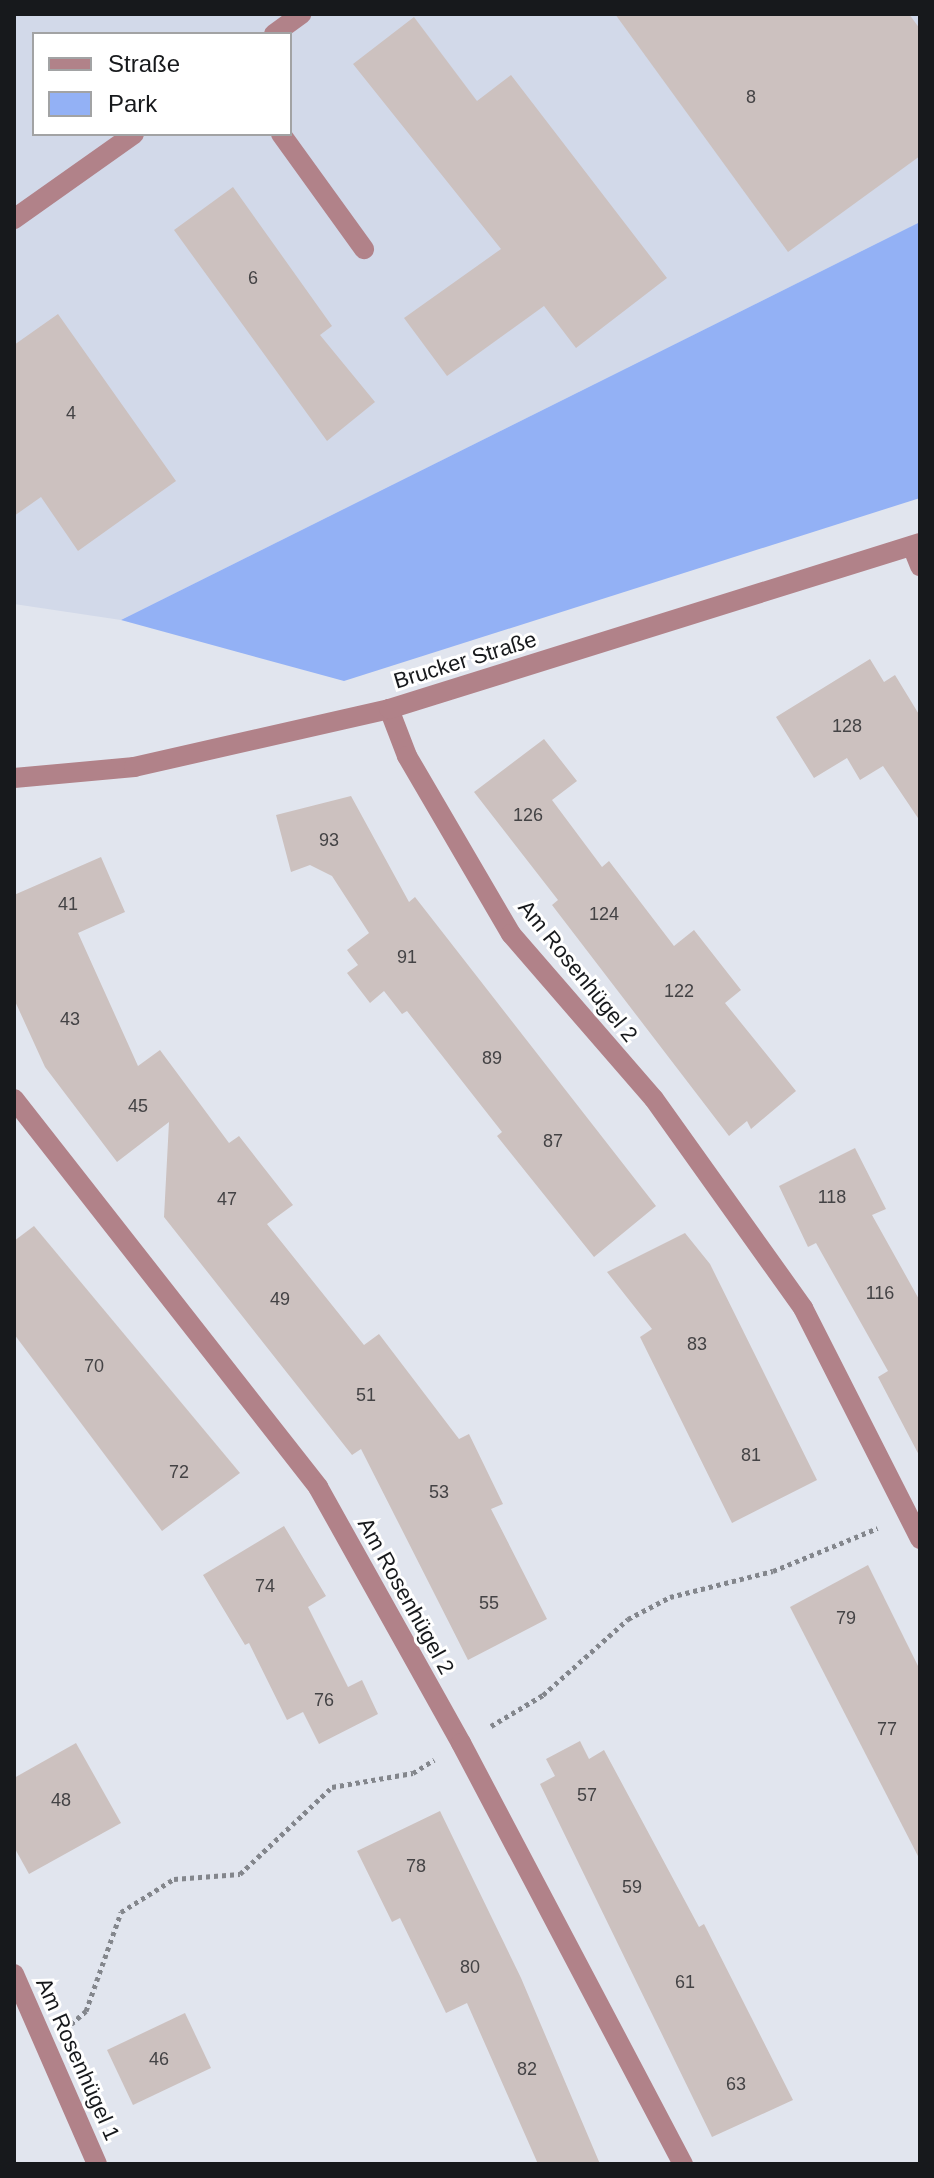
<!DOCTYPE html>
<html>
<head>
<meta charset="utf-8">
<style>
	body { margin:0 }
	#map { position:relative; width:934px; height:2178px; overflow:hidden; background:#e1e5ee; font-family:Arial,sans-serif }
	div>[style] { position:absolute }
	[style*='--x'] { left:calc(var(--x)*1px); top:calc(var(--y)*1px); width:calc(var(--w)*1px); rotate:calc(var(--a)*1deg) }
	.built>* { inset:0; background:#d2d9e9 }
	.green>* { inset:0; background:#93b1f5 }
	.building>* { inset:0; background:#ccc1bf }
	.path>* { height:5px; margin-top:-2.5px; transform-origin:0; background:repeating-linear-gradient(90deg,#83868c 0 4px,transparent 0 8px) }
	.service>* { height:20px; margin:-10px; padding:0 10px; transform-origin:10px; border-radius:10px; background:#b18289 }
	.minor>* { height:20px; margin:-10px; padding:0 10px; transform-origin:10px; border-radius:10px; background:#b18289 }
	span { translate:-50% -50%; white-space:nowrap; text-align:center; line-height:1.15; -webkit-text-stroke:6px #fff; paint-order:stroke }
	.number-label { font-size:18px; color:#444345 }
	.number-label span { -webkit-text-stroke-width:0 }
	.street-label { font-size:22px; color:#17191c }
	.frame { position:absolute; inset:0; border:16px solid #17191c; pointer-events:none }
	.legend { position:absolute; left:32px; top:32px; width:260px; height:104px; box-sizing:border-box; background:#fff; border:2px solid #a2a3a4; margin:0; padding:10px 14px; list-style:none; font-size:24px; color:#17191c }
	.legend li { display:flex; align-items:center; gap:16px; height:40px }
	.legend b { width:40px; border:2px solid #a2a3a4 }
</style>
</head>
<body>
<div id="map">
	<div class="built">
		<i style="clip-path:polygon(evenodd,14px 14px,920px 14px,920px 222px,121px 620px,14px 604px,14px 14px,34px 34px,290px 34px,290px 134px,34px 134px,34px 34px)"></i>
	</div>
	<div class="green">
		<i style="clip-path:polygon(920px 222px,920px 498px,344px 681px,121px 620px)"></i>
	</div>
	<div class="building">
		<i style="clip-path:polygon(615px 14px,909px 14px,920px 29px,920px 156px,788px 252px)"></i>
		<i style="clip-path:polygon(414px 17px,477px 101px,511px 75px,667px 278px,576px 348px,544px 306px,447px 376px,404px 318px,501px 249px,353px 64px)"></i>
		<i style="clip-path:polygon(233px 187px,332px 326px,320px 335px,375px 402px,327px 441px,174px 230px)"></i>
		<i style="clip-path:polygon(58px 314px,176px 481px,78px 551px,41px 497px,14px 516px,14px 345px)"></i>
		<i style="clip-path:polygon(870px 659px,884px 682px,895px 675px,920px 716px,920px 821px,883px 766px,860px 780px,847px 758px,814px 778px,776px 717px)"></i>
		<i style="clip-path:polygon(544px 739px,577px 781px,552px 800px,602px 867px,609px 861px,674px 946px,694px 930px,741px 990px,725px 1003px,796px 1091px,751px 1129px,747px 1121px,729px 1136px,552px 905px,558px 900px,474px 792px)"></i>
		<i style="clip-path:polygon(351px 796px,409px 902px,415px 897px,656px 1206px,594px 1257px,497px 1136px,502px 1132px,407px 1011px,402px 1014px,384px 991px,370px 1003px,347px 973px,358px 965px,347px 950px,369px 933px,332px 876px,310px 865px,291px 872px,276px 815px)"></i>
		<i style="clip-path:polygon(101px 857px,125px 912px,78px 933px,138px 1066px,160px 1050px,229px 1143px,239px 1136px,293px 1205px,267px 1224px,364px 1345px,379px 1334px,459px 1439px,469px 1434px,503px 1504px,491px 1509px,547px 1619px,468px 1660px,361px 1449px,352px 1455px,164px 1217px,169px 1122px,117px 1162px,45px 1067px,14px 999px,14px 895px)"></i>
		<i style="clip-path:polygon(855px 1148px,886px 1209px,872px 1215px,920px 1301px,920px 1457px,878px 1377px,888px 1371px,816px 1243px,808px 1247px,779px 1186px)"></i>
		<i style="clip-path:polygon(34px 1226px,240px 1473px,162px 1531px,14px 1334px,14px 1241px)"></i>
		<i style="clip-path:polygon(685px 1233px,710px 1264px,817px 1480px,732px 1523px,640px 1337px,652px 1329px,607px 1272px)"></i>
		<i style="clip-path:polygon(284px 1526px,326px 1596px,308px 1607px,348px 1687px,362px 1680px,378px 1714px,319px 1744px,303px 1712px,287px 1720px,249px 1643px,245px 1645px,203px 1575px)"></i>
		<i style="clip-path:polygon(868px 1565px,920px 1670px,920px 1860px,790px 1607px)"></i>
		<i style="clip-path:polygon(580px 1741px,589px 1759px,604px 1750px,699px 1927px,704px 1924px,793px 2100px,712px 2137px,540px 1784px,555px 1776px,546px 1759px)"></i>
		<i style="clip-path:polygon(76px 1743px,121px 1823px,29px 1874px,14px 1847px,14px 1778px)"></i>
		<i style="clip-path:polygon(440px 1811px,521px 1978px,600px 2164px,538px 2164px,467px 2003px,446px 2013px,400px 1918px,392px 1922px,357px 1851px)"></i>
		<i style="clip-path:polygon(185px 2013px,211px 2068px,133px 2105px,107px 2050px)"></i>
	</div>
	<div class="path">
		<i style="--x:491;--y:1726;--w:61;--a:-30.8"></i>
		<i style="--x:543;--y:1695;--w:114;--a:-41.8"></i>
		<i style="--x:628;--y:1619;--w:47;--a:-27.6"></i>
		<i style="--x:670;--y:1597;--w:106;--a:-14.2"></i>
		<i style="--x:773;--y:1571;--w:113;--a:-22.3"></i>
		<i style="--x:71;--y:2024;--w:20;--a:-41"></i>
		<i style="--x:86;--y:2011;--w:105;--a:-70.5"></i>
		<i style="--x:121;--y:1912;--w:62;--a:-31.9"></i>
		<i style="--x:174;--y:1879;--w:66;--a:-4.3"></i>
		<i style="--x:240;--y:1874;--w:127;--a:-43.4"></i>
		<i style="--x:332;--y:1787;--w:82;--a:-9.8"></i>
		<i style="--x:413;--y:1773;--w:25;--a:-32"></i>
	</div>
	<div class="service">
		<i style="--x:281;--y:134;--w:142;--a:54.2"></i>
	</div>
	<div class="minor">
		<i style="--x:274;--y:34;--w:34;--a:-36"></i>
		<i style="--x:14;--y:219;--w:147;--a:-35.3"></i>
		<i style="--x:912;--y:546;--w:22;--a:68"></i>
		<i style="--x:389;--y:709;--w:50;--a:69"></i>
		<i style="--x:407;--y:756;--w:206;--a:59.7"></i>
		<i style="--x:511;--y:934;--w:218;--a:49.1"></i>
		<i style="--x:654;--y:1099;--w:257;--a:54.5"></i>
		<i style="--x:803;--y:1308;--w:259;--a:63.1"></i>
		<i style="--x:14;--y:778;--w:121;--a:-5.2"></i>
		<i style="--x:134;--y:767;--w:262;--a:-12.8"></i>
		<i style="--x:389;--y:709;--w:556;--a:-17.36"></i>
		<i style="--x:14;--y:1099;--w:493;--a:51.9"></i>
		<i style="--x:318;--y:1487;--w:293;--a:60.8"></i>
		<i style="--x:461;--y:1743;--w:476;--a:62.2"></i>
		<i style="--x:14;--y:1974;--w:207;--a:66.4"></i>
	</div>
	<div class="number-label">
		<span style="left:751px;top:97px">8</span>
		<span style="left:253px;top:278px">6</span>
		<span style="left:71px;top:413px">4</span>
		<span style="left:847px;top:726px">128</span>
		<span style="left:528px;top:815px">126</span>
		<span style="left:329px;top:840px">93</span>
		<span style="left:68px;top:904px">41</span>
		<span style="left:604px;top:914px">124</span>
		<span style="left:407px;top:957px">91</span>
		<span style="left:679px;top:991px">122</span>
		<span style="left:70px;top:1019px">43</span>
		<span style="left:492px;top:1058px">89</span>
		<span style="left:138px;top:1106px">45</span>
		<span style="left:553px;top:1141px">87</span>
		<span style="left:832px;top:1197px">118</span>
		<span style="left:227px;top:1199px">47</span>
		<span style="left:880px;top:1293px">116</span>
		<span style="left:280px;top:1299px">49</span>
		<span style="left:697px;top:1344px">83</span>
		<span style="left:94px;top:1366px">70</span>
		<span style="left:366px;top:1395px">51</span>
		<span style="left:751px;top:1455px">81</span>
		<span style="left:179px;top:1472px">72</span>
		<span style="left:439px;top:1492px">53</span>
		<span style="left:265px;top:1586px">74</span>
		<span style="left:489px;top:1603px">55</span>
		<span style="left:846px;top:1618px">79</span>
		<span style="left:324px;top:1700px">76</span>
		<span style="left:887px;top:1729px">77</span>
		<span style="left:587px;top:1795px">57</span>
		<span style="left:61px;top:1800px">48</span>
		<span style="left:416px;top:1866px">78</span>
		<span style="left:632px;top:1887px">59</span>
		<span style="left:470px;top:1967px">80</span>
		<span style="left:685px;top:1982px">61</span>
		<span style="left:159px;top:2059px">46</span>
		<span style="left:527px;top:2069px">82</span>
		<span style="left:736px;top:2084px">63</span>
	</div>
	<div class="street-label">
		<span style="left:465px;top:660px;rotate:-17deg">Brucker Straße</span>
		<span style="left:578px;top:971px;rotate:51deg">Am Rosenhügel 2</span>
		<span style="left:406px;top:1596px;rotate:61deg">Am Rosenhügel 2</span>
		<span style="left:78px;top:2059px;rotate:66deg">Am Rosenhügel 1</span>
	</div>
	<div class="frame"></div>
	<ul class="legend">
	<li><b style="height:10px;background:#b18289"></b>Straße</li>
	<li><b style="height:22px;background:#93b1f5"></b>Park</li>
	</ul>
</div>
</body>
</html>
